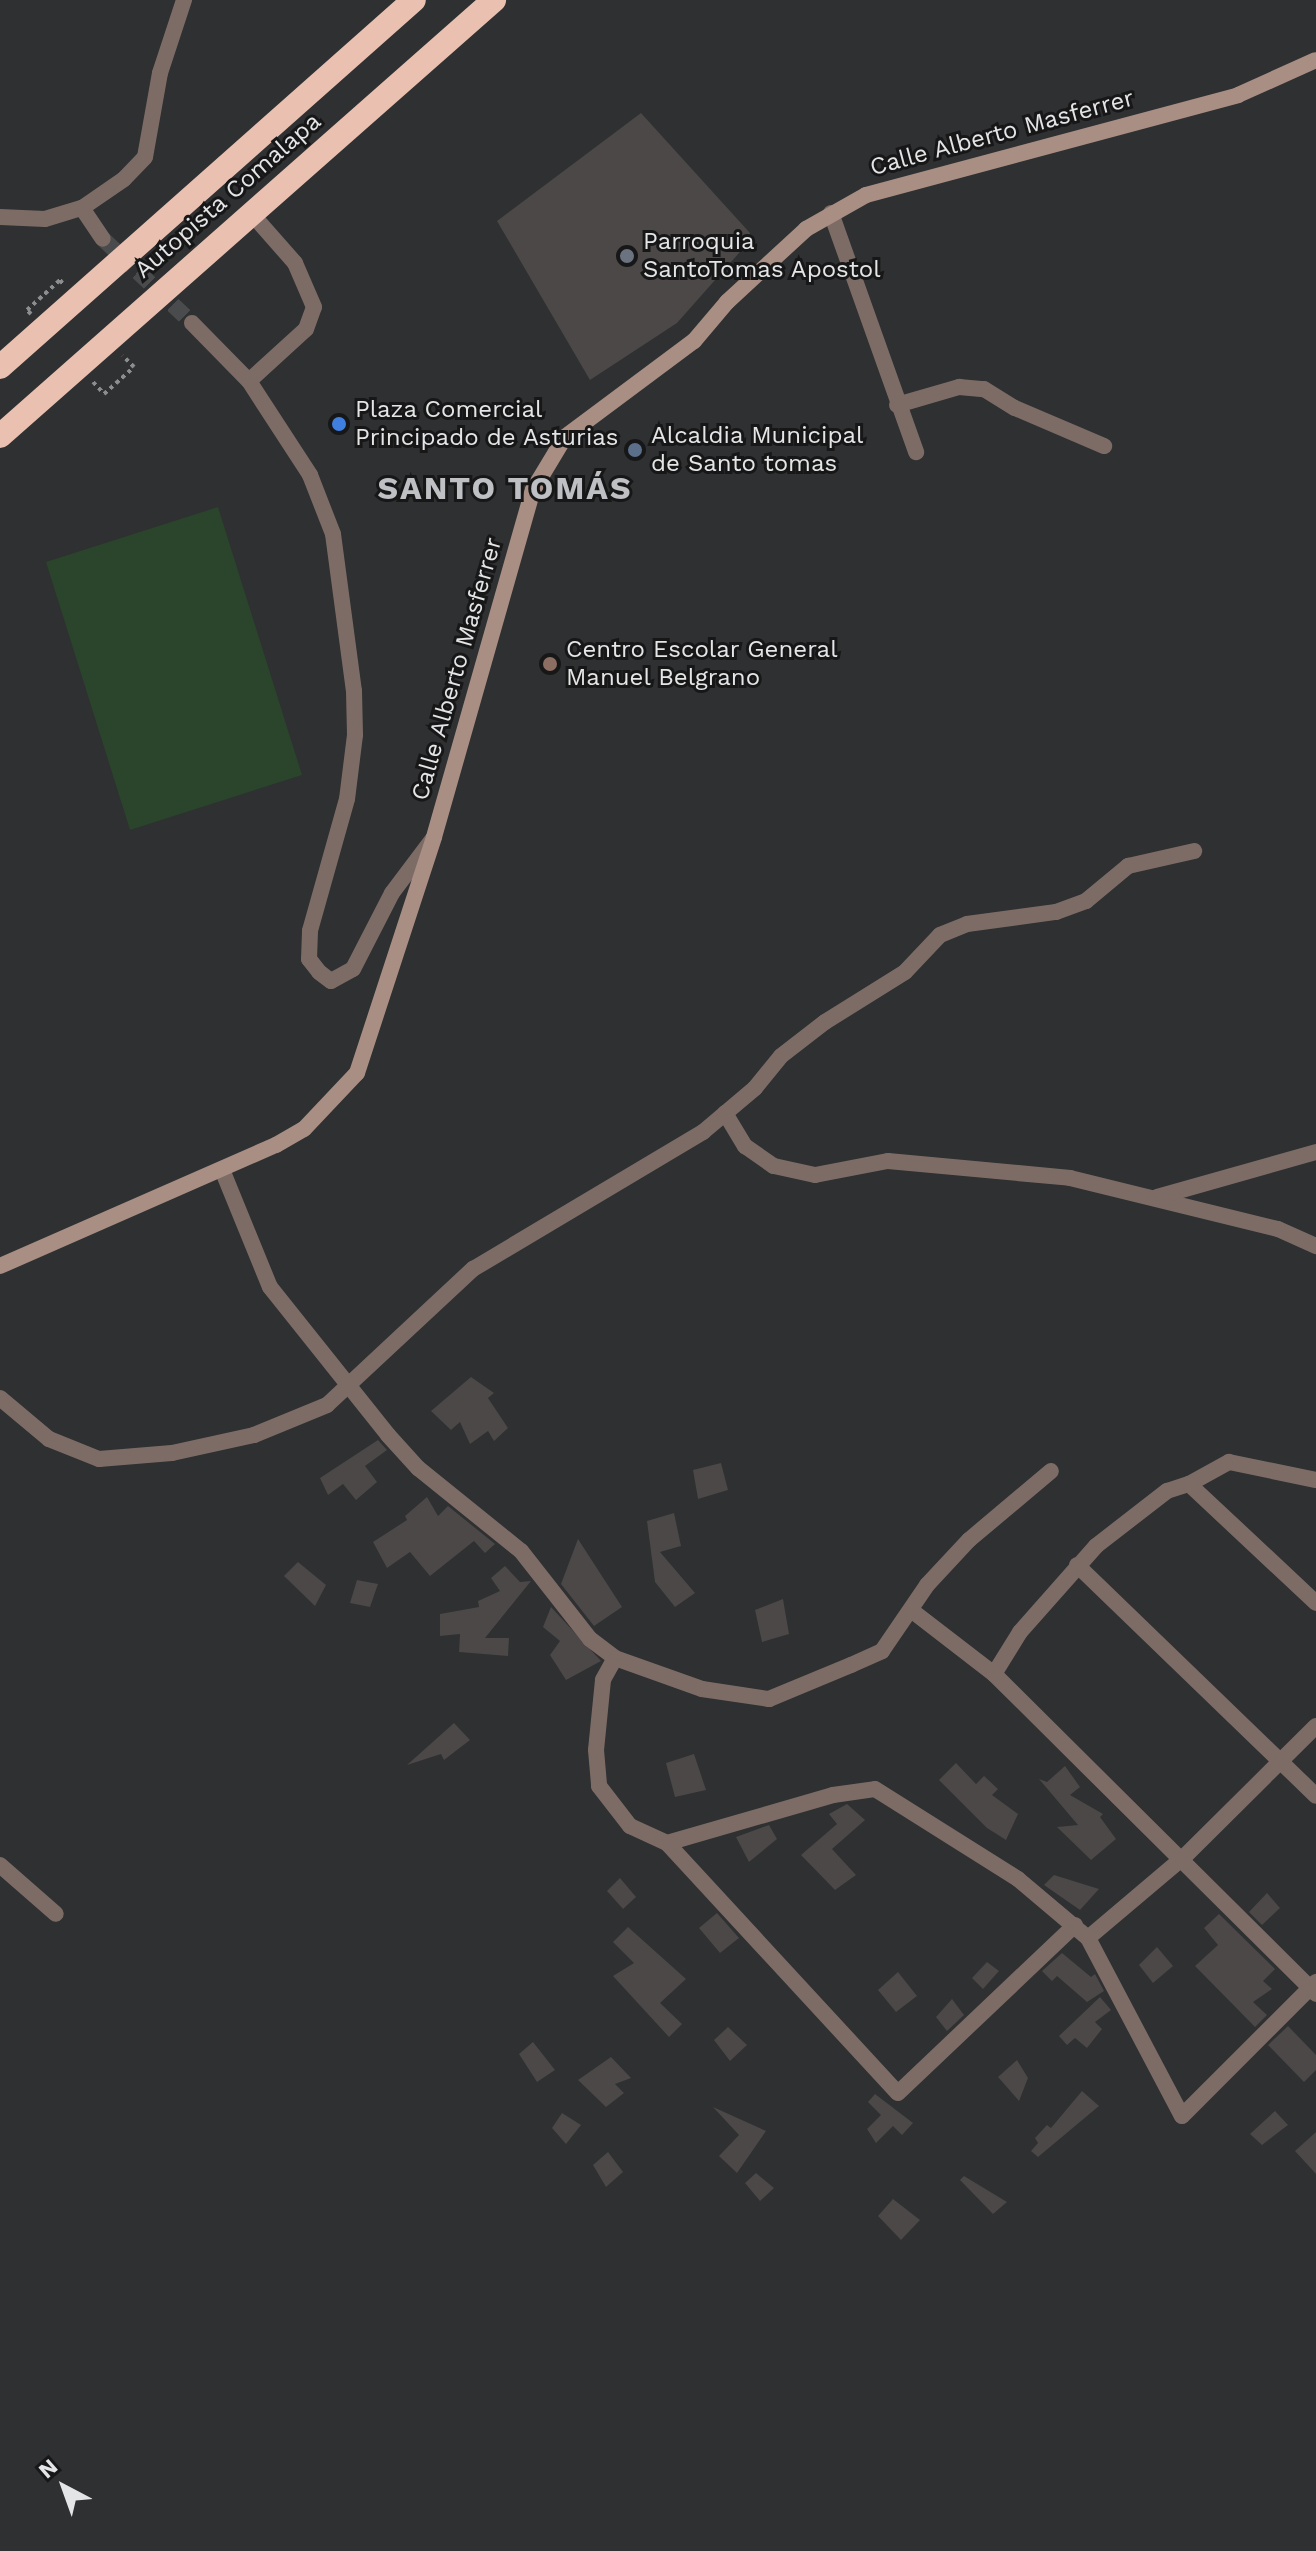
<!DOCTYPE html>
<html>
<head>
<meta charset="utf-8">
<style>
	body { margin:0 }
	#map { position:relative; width:1316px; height:2551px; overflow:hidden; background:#2e3031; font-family:"Work Sans",sans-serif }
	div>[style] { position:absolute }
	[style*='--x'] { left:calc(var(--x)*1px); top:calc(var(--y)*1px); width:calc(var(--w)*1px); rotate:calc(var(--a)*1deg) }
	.green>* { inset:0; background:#2b442c }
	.building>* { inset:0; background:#4b4847 }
	.street-tunnel>* { height:16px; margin-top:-8px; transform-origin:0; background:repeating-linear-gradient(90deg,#494b4c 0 16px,transparent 0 24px) }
	.path>* { height:4px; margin-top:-2px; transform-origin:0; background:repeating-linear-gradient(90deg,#8b8d8e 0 4px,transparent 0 8px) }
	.street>* { height:16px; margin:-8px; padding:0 8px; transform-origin:8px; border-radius:8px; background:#7d6c66 }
	.secondary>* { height:16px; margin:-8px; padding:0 8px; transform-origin:8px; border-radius:8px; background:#a98e84 }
	.highway>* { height:24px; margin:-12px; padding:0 12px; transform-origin:12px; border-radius:12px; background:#eac0b1 }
	.dots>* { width:22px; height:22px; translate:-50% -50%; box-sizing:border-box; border:4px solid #171718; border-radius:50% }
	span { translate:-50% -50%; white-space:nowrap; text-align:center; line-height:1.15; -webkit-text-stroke:6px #171718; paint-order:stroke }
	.street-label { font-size:24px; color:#e3e5e6 }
	.poi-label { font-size:24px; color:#e3e5e6 }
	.left { translate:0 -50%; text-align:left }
	.district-label { font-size:32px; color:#bec0c3; font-weight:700; letter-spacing:2px }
	.north { position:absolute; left:24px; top:2447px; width:80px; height:80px; -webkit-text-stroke:6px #171718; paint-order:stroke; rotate:319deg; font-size:22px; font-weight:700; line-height:32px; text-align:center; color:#e3e5e6 }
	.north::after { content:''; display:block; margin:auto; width:28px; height:36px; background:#e3e5e6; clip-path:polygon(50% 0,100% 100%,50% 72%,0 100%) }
</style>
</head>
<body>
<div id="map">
	<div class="green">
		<i style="clip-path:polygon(218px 507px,302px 775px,130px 830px,46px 562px)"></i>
	</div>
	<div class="building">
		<i style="clip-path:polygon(641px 113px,750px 233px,747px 244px,677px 323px,590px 380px,497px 221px)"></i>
		<i style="clip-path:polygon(471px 1377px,494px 1393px,488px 1398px,508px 1428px,494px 1441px,488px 1431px,470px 1444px,460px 1422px,451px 1430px,431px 1411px)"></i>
		<i style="clip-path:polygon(378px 1440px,387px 1450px,365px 1466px,377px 1482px,356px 1500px,343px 1484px,328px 1495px,320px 1478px)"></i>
		<i style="clip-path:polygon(721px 1463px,728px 1490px,698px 1499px,693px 1470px)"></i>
		<i style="clip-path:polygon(427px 1497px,438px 1516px,448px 1506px,495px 1544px,485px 1553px,474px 1541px,430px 1576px,410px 1552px,387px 1568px,373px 1542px,407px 1520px,405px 1516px)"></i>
		<i style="clip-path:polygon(674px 1513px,681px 1546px,660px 1552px,695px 1593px,675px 1607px,655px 1582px,647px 1521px)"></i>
		<i style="clip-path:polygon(578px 1539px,622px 1607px,594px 1626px,561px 1584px)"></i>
		<i style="clip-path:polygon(298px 1562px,326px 1585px,315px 1606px,284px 1576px)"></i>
		<i style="clip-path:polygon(505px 1566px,520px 1582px,531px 1581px,485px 1638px,509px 1638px,508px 1656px,459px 1652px,460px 1634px,440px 1636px,440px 1614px,479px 1607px,478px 1601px,500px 1591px,491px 1578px)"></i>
		<i style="clip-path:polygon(357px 1580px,378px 1584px,370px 1607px,350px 1603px)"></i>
		<i style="clip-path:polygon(783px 1599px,789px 1634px,762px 1642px,755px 1610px)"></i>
		<i style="clip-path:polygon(551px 1607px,601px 1661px,566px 1680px,550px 1655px,560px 1641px,543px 1627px)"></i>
		<i style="clip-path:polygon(454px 1723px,470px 1740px,444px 1760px,441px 1754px,407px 1765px)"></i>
		<i style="clip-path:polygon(694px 1754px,706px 1790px,675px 1797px,666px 1763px)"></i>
		<i style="clip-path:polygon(956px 1763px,976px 1784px,984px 1776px,998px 1789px,992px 1795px,1018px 1814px,1006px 1840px,987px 1828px,939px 1780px)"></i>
		<i style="clip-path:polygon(1065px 1766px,1080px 1787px,1070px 1795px,1103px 1814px,1100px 1817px,1116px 1839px,1091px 1860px,1057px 1827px,1078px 1825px,1039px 1779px,1047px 1782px)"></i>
		<i style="clip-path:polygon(847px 1804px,865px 1820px,832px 1849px,856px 1875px,835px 1890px,801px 1855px,837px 1824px,829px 1814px)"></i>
		<i style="clip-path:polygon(769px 1825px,777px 1839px,749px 1862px,736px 1837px)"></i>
		<i style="clip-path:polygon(1054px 1875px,1099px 1889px,1080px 1910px,1044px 1885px)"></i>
		<i style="clip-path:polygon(620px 1878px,636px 1897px,623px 1909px,607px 1891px)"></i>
		<i style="clip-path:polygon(1267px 1893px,1280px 1908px,1262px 1925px,1249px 1912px)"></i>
		<i style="clip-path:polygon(717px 1913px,739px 1938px,720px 1953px,699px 1928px)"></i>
		<i style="clip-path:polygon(1219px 1914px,1275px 1969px,1263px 1981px,1272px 1989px,1253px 2002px,1267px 2015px,1255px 2027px,1195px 1966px,1218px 1945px,1204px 1928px)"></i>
		<i style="clip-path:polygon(628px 1927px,686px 1979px,660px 2003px,682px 2024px,669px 2037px,613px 1976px,634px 1963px,613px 1942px)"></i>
		<i style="clip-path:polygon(1157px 1947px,1173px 1966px,1153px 1983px,1139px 1965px)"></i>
		<i style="clip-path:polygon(1062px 1953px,1091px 1977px,1095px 1974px,1104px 1991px,1087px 2002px,1057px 1976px,1052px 1981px,1042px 1971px)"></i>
		<i style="clip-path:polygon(987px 1962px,999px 1971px,983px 1989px,972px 1978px)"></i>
		<i style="clip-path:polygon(898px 1972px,917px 1996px,896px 2012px,878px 1990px)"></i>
		<i style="clip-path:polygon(1100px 1997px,1111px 2010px,1095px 2022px,1102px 2029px,1087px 2048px,1075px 2038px,1067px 2045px,1059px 2036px)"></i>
		<i style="clip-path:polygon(952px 1999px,964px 2015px,947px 2031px,936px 2017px)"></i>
		<i style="clip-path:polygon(1288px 2026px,1316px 2055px,1316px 2070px,1304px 2082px,1268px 2045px)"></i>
		<i style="clip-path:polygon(728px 2027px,747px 2045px,730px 2061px,714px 2040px)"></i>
		<i style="clip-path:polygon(533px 2042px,555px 2070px,537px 2082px,519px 2054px)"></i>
		<i style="clip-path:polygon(611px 2057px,631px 2078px,615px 2084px,624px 2093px,606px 2107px,578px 2080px)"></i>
		<i style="clip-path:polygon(1017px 2060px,1028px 2078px,1019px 2101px,998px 2077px)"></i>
		<i style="clip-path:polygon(1082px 2091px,1099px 2106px,1038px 2157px,1031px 2151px,1038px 2143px,1035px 2138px,1047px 2125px,1051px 2128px)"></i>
		<i style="clip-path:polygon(875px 2094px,913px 2123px,902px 2135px,893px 2126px,876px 2143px,867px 2129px,881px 2115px,868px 2102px)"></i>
		<i style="clip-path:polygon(713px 2107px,766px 2131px,737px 2173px,719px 2156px,739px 2135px)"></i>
		<i style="clip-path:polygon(1275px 2111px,1288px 2125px,1262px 2145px,1250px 2134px)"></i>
		<i style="clip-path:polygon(562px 2113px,581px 2125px,566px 2144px,552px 2128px)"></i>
		<i style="clip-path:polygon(1316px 2132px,1316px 2174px,1295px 2151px)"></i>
		<i style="clip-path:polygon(608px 2152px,623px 2172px,606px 2187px,593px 2165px)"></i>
		<i style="clip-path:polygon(756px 2173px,774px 2188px,760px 2201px,745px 2183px)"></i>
		<i style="clip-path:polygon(964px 2176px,1007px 2202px,993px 2214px,960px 2180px)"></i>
		<i style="clip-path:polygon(893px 2199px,920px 2220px,901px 2240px,878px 2216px)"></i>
	</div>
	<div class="street-tunnel">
		<i style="--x:103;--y:239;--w:122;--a:43.3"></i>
	</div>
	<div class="path">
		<i style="--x:31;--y:314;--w:6;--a:-135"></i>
		<i style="--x:27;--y:310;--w:45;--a:-42.3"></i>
		<i style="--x:60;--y:280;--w:5;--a:53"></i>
		<i style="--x:93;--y:382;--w:16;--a:47"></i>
		<i style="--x:104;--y:394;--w:40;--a:-42"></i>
		<i style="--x:134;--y:367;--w:16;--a:-135"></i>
	</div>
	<div class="street">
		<i style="--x:82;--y:208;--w:37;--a:56"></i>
		<i style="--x:831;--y:213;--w:254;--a:70.4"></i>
		<i style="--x:0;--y:217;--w:45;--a:2.5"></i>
		<i style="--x:45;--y:219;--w:39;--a:-17"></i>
		<i style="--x:82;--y:208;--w:51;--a:-34.6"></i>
		<i style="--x:124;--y:179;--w:30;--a:-46"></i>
		<i style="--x:145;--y:157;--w:85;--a:-79.9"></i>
		<i style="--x:160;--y:73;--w:77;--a:-71.8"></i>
		<i style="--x:192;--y:323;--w:81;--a:45.5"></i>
		<i style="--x:249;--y:381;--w:112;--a:57"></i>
		<i style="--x:310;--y:475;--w:63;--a:68.7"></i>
		<i style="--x:333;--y:534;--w:158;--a:82.4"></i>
		<i style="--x:354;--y:691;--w:44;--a:88.7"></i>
		<i style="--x:355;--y:735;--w:64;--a:97.1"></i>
		<i style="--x:347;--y:799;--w:137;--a:105.7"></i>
		<i style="--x:310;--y:931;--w:28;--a:92"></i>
		<i style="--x:309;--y:959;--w:16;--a:52"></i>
		<i style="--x:319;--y:972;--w:15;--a:37"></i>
		<i style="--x:331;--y:981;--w:25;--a:-29"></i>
		<i style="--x:353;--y:969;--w:85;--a:-62.8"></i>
		<i style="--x:392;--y:893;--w:66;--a:-53"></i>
		<i style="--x:249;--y:381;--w:77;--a:-42.4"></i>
		<i style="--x:306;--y:329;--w:23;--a:-70"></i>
		<i style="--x:314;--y:307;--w:48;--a:-113.4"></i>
		<i style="--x:295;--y:263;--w:67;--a:-131.3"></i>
		<i style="--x:897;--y:405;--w:65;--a:-16.2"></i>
		<i style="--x:959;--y:387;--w:25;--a:5"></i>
		<i style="--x:984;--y:389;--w:36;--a:32"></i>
		<i style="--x:1015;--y:408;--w:97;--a:23.1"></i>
		<i style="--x:725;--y:1113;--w:39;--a:59"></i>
		<i style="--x:745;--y:1146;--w:35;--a:35"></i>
		<i style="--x:774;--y:1166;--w:42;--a:12.4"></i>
		<i style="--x:815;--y:1175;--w:74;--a:-10.9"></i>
		<i style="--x:888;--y:1161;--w:183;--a:5.3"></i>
		<i style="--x:1070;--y:1178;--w:214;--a:13.8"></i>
		<i style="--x:1278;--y:1229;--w:42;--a:24.1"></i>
		<i style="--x:223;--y:1172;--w:124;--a:67.8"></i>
		<i style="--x:270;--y:1287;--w:189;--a:51.4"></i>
		<i style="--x:388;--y:1435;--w:45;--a:47.7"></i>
		<i style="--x:418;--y:1468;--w:132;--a:38.9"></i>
		<i style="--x:521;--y:1551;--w:112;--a:51.9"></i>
		<i style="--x:590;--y:1639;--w:31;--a:37"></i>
		<i style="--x:615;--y:1658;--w:92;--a:19.6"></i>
		<i style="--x:702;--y:1689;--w:68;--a:8.5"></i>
		<i style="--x:769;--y:1699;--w:89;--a:-22.5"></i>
		<i style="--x:851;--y:1665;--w:34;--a:-24"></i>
		<i style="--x:882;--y:1651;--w:80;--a:-55.7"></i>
		<i style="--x:927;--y:1585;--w:62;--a:-47"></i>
		<i style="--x:969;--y:1540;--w:107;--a:-40.1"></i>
		<i style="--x:1157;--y:1197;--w:165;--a:-15.8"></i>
		<i style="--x:0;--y:1398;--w:64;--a:39.9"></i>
		<i style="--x:49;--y:1439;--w:54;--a:21.8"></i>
		<i style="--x:99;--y:1459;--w:73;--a:-4.7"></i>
		<i style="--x:172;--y:1453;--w:84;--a:-12.4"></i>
		<i style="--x:254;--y:1435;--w:79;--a:-22.3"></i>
		<i style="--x:327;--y:1405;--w:200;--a:-43"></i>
		<i style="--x:473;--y:1269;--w:268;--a:-30.8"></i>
		<i style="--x:703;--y:1132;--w:68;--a:-40.2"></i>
		<i style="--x:755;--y:1088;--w:41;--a:-50.9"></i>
		<i style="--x:781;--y:1056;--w:56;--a:-37.7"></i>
		<i style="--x:825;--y:1022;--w:94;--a:-32"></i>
		<i style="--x:905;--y:972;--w:51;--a:-46.6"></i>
		<i style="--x:940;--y:935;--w:29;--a:-22"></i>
		<i style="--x:967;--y:924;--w:90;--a:-7.7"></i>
		<i style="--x:1056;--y:912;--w:32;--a:-20"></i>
		<i style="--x:1086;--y:901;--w:55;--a:-39.8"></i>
		<i style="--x:1128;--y:866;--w:68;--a:-12.8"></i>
		<i style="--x:1189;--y:1484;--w:46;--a:-28.8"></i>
		<i style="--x:1229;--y:1462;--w:89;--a:11.7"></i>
		<i style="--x:1077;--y:1565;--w:332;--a:44"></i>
		<i style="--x:911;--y:1610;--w:105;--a:37.6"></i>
		<i style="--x:994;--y:1674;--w:454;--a:44.8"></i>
		<i style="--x:615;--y:1658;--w:25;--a:119"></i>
		<i style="--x:603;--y:1680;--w:70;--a:95.7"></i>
		<i style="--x:596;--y:1750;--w:36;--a:85"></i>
		<i style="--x:599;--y:1786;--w:51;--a:52.2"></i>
		<i style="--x:630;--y:1826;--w:41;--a:24.7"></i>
		<i style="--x:667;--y:1843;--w:173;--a:-16.1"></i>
		<i style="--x:833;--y:1795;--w:42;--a:-8.1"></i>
		<i style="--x:875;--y:1789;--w:169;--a:32.2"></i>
		<i style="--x:1018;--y:1879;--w:92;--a:40.1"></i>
		<i style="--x:1088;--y:1938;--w:126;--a:-40.2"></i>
		<i style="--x:1184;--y:1857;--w:186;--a:-44.8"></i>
		<i style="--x:994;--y:1674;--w:49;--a:-58.2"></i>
		<i style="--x:1020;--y:1632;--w:115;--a:-48.5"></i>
		<i style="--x:1096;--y:1546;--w:90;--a:-37.8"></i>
		<i style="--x:1167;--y:1491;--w:23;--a:-18"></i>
		<i style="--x:1189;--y:1484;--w:174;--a:43.1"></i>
		<i style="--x:667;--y:1843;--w:340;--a:47.3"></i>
		<i style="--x:898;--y:2093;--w:244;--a:-43.5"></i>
		<i style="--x:0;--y:1865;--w:74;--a:41.2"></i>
		<i style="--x:1088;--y:1938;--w:201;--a:62.2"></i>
		<i style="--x:1182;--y:2116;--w:190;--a:-45"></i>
	</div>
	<div class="secondary">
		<i style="--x:0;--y:1266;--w:301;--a:-23.7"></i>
		<i style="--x:276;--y:1145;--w:32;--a:-30"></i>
		<i style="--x:304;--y:1129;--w:77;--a:-46.6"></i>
		<i style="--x:357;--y:1073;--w:248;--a:-71.9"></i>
		<i style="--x:434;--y:837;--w:361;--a:-74.1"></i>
		<i style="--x:533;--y:490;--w:62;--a:-58.9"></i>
		<i style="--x:565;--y:437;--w:161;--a:-36.7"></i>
		<i style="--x:694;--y:341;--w:51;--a:-49.8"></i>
		<i style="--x:727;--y:302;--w:108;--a:-42.7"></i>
		<i style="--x:806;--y:229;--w:69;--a:-29.5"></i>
		<i style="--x:866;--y:195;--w:385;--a:-15"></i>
		<i style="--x:1238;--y:95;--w:85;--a:-24.2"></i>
	</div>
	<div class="highway">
		<i style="--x:0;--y:367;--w:553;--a:-41.56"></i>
		<i style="--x:0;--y:436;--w:659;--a:-41.43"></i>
	</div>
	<div class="dots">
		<i style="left:627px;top:256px;background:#6b7280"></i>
		<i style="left:339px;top:424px;background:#3f7fe0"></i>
		<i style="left:635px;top:450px;background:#5c6f8a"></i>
		<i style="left:550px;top:664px;background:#8d6e63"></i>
	</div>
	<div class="street-label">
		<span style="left:1002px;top:133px;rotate:-15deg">Calle Alberto Masferrer</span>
		<span style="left:228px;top:196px;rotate:-41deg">Autopista Comalapa</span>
		<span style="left:457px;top:669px;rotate:-74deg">Calle Alberto Masferrer</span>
	</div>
	<div class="poi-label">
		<span class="left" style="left:643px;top:256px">Parroquia<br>SantoTomas Apostol</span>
		<span class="left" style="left:355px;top:424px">Plaza Comercial<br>Principado de Asturias</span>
		<span class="left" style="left:651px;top:450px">Alcaldia Municipal<br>de Santo tomas</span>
		<span class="left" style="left:566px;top:664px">Centro Escolar General<br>Manuel Belgrano</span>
	</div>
	<div class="district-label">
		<span style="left:505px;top:488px">SANTO TOMÁS</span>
	</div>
	<div class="north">N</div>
</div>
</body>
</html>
